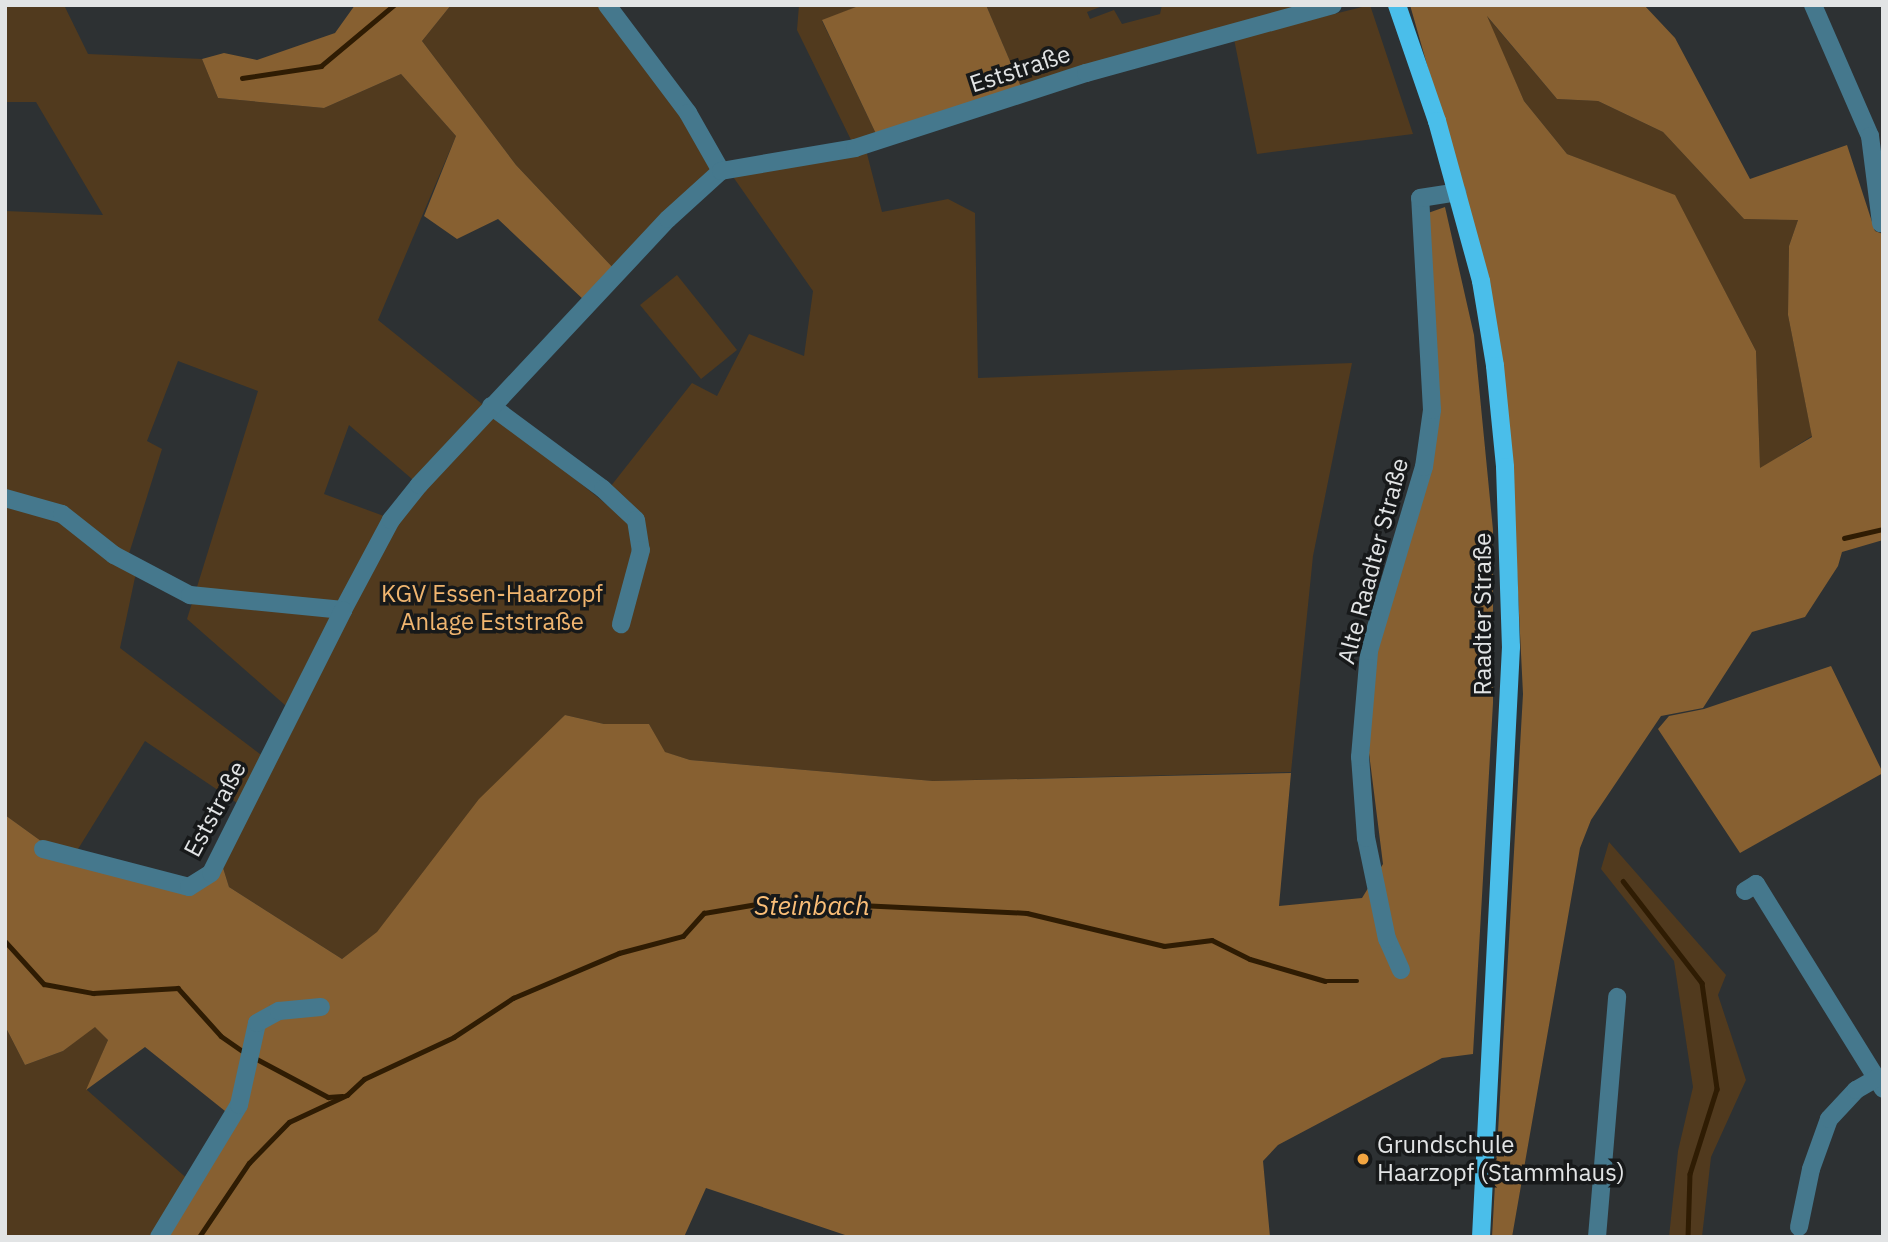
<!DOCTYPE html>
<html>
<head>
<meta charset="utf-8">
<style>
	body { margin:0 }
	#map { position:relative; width:1888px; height:1242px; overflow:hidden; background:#2d3133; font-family:"IBM Plex Sans",sans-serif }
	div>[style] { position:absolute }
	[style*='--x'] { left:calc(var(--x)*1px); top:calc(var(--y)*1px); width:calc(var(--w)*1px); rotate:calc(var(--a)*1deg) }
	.green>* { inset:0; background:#513a1e }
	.forest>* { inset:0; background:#876031 }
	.stream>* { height:4.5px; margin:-2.25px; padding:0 2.25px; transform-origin:2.25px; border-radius:2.25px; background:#2f1c03 }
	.minor>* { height:18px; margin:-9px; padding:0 9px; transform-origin:9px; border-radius:9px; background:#45788d }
	.major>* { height:18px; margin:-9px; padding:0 9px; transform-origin:9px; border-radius:9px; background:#4abeea }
	.dots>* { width:19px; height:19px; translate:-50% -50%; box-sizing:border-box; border:4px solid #17191a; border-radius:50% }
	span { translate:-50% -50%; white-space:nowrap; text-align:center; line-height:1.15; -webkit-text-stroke:7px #17191a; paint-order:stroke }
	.street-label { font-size:24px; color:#e2e4e5 }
	.park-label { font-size:24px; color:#f0b56f }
	.poi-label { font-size:24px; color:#e2e4e5 }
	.left { translate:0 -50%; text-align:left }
	.water-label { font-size:26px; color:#fabe78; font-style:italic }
	.frame { position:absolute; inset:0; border:7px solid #e2e4e5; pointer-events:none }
</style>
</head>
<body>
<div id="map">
	<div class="green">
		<i style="clip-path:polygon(evenodd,5px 5px,64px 5px,88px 54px,202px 59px,218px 98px,324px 108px,401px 74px,456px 136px,378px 320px,642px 533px,607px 491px,692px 383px,717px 396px,749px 334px,804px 356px,813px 291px,729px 171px,865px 146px,882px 212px,948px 199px,975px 213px,978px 378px,1352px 363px,1313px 556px,1291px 772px,933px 781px,690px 760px,664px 752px,649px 724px,604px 724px,565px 715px,425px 870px,377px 933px,342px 959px,229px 887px,219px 855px,294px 713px,187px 619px,258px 391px,178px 361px,147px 441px,162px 449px,127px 560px,76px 523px,5px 498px,5px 211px,103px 215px,36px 102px,5px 102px,5px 5px,349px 425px,419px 485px,392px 519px,324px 494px,349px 425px)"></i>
		<i style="clip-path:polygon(451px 5px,604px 5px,718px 170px,616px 271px,516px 165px,422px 41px)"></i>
		<i style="clip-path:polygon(799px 5px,861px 5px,822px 21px,878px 138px,854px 146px,797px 30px)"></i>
		<i style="clip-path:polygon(986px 5px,1105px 5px,1087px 12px,1090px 19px,1114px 10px,1122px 24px,1160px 14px,1162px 5px,1310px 5px,1022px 89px)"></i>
		<i style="clip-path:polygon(1370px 5px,1413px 134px,1257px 154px,1234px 39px)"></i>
		<i style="clip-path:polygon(1485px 14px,1557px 99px,1598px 101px,1663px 132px,1744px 219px,1798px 220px,1789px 246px,1788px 315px,1812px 436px,1760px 469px,1756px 351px,1675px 196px,1567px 154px,1524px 101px)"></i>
		<i style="clip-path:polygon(677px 275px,737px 350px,701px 379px,640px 305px)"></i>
		<i style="clip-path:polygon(5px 499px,42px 506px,137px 568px,120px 648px,268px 760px,243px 807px,145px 741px,70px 862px,5px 815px)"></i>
		<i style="clip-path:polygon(1609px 842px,1726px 975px,1718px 995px,1746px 1080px,1711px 1157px,1702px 1237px,1669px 1237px,1678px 1151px,1693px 1087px,1674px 961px,1601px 869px)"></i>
		<i style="clip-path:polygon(5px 1026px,25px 1065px,63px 1051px,95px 1026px,108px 1040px,87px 1090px,191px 1182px,158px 1237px,5px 1237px)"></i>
	</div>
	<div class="forest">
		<i style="clip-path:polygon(355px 5px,451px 5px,422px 41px,516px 165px,616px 271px,586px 302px,498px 219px,457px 239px,424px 216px,456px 136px,401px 74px,324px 108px,218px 98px,202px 59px,224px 53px,257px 60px,335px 33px)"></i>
		<i style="clip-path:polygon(861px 5px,986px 5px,1022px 89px,878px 138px,822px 20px)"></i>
		<i style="clip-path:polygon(evenodd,1410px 5px,1644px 5px,1675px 38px,1750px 179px,1847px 145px,1875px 231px,1883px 234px,1883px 540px,1842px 552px,1838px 566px,1805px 617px,1752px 632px,1703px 708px,1661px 716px,1591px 820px,1580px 848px,1512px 1237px,1492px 1237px,1523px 694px,1515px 532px,1463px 191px,1410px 5px,1487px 16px,1557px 99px,1598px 101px,1663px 132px,1744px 219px,1798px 220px,1789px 246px,1788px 315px,1812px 437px,1760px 468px,1756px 351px,1675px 195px,1567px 154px,1524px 101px,1487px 16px)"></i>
		<i style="clip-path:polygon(1445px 207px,1474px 335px,1493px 530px,1493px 703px,1473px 1054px,1442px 1058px,1278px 1145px,1263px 1161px,1270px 1237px,851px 1237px,706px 1188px,684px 1237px,160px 1237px,231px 1117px,270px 1003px,230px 1115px,145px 1047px,86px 1090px,108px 1040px,95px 1027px,63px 1051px,25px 1065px,5px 1026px,5px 815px,70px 862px,189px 888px,219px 855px,229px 887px,342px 959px,377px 932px,479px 799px,565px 715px,604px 724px,649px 724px,665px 752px,690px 760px,933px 781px,1291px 773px,1279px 906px,1362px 898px,1383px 864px,1369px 753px,1373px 651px,1426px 468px,1428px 213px)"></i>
		<i style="clip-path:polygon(1831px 666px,1883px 773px,1740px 853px,1658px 729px,1669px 716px,1704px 709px)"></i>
	</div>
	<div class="stream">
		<i style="--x:242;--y:78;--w:80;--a:-8.6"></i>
		<i style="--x:321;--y:66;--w:95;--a:-39.9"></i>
		<i style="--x:1844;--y:538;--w:40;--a:-13"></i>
		<i style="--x:1623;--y:881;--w:129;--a:52.2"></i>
		<i style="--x:1702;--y:983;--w:107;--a:81.9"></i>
		<i style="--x:1717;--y:1089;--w:89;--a:107.6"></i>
		<i style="--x:1690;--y:1174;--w:63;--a:91.8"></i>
		<i style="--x:5;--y:941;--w:58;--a:47.8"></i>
		<i style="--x:44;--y:984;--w:50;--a:10.4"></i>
		<i style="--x:93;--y:993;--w:85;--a:-3.4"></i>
		<i style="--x:178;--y:988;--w:64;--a:48.1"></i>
		<i style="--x:221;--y:1036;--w:28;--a:35"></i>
		<i style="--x:255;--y:1058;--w:83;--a:28.1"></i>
		<i style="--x:328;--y:1097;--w:14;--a:-4"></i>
		<i style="--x:199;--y:1237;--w:89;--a:-56"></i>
		<i style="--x:249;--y:1163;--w:57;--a:-45.7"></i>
		<i style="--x:289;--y:1122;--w:64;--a:-25"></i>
		<i style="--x:347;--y:1095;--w:23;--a:-43"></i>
		<i style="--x:364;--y:1079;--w:99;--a:-25"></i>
		<i style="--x:454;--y:1037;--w:71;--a:-33.5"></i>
		<i style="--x:513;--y:998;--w:115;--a:-23"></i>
		<i style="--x:619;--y:953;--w:66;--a:-14.9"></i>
		<i style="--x:683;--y:936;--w:31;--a:-48"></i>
		<i style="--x:704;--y:913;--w:72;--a:-9.6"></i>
		<i style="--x:775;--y:901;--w:252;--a:2.7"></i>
		<i style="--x:1027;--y:913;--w:141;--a:13.5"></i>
		<i style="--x:1164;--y:946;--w:48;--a:-7.1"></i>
		<i style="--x:1212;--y:940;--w:42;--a:26.6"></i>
		<i style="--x:1250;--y:959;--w:78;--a:16.3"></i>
		<i style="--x:1325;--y:981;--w:32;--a:0"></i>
	</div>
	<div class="minor">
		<i style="--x:607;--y:5;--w:135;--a:53.1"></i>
		<i style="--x:688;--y:113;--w:67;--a:60.4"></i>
		<i style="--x:1813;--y:5;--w:143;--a:66.5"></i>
		<i style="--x:1870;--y:136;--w:88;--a:82.8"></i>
		<i style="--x:491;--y:406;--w:139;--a:36.5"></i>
		<i style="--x:603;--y:489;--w:45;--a:43.2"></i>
		<i style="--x:636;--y:520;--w:30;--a:81"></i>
		<i style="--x:641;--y:550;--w:77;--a:105.1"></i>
		<i style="--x:5;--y:498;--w:59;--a:15.7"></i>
		<i style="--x:62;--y:514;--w:66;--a:38.3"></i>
		<i style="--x:114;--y:555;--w:86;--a:27.8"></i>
		<i style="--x:190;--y:595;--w:154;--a:5.6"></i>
		<i style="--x:343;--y:610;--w:102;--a:-61.9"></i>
		<i style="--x:391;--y:520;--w:45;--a:-51.3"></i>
		<i style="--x:419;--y:485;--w:364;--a:-46.9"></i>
		<i style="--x:668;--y:219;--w:72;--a:-42.2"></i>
		<i style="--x:721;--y:171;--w:136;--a:-9.7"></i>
		<i style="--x:855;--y:148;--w:243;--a:-18"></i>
		<i style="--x:1086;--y:73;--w:256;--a:-15.4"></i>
		<i style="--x:43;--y:849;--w:151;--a:14.6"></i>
		<i style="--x:189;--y:887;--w:26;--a:-32"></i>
		<i style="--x:211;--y:873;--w:294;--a:-63.3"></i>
		<i style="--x:1745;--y:891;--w:13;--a:-32"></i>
		<i style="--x:1756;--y:884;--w:241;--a:58.2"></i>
		<i style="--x:1401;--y:970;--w:34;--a:-114"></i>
		<i style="--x:1387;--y:939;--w:103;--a:-101.7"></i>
		<i style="--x:1366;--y:838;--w:81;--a:-94.2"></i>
		<i style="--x:1360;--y:757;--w:106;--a:-85.1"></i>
		<i style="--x:1369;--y:651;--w:192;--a:-73.4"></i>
		<i style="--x:1424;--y:467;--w:58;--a:-82"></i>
		<i style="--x:1432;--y:410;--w:212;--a:-93.2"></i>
		<i style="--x:1420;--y:198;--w:38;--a:-9"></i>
		<i style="--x:1799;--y:1227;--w:59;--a:-78.3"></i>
		<i style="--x:1811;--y:1169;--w:53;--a:-70.2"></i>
		<i style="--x:1829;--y:1119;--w:40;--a:-47"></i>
		<i style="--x:1856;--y:1090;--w:24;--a:-30"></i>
		<i style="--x:159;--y:1237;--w:154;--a:-58.8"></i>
		<i style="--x:239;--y:1105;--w:84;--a:-77.6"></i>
		<i style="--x:257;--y:1023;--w:25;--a:-29"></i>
		<i style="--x:279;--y:1011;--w:42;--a:-5.4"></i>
		<i style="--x:1597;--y:1237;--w:241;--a:-85.2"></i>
	</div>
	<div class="major">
		<i style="--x:1397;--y:5;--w:123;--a:71"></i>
		<i style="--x:1437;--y:121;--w:166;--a:74.6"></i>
		<i style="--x:1481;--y:281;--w:86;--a:80.6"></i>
		<i style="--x:1495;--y:366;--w:101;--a:84.3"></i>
		<i style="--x:1505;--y:467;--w:180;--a:88.1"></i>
		<i style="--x:1511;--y:647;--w:591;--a:92.91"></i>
	</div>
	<div class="dots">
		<i style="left:1363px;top:1159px;background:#f2a541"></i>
	</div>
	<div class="street-label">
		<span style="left:1020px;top:69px;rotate:-18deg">Eststraße</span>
		<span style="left:1373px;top:561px;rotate:-75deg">Alte Raadter Straße</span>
		<span style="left:1483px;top:614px;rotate:-90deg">Raadter Straße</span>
		<span style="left:215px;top:809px;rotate:-62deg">Eststraße</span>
	</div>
	<div class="park-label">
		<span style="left:492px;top:608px">KGV Essen-Haarzopf<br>Anlage Eststraße</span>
	</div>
	<div class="poi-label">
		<span class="left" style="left:1377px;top:1159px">Grundschule<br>Haarzopf (Stammhaus)</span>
	</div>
	<div class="water-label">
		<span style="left:812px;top:906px">Steinbach</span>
	</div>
	<div class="frame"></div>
</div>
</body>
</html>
